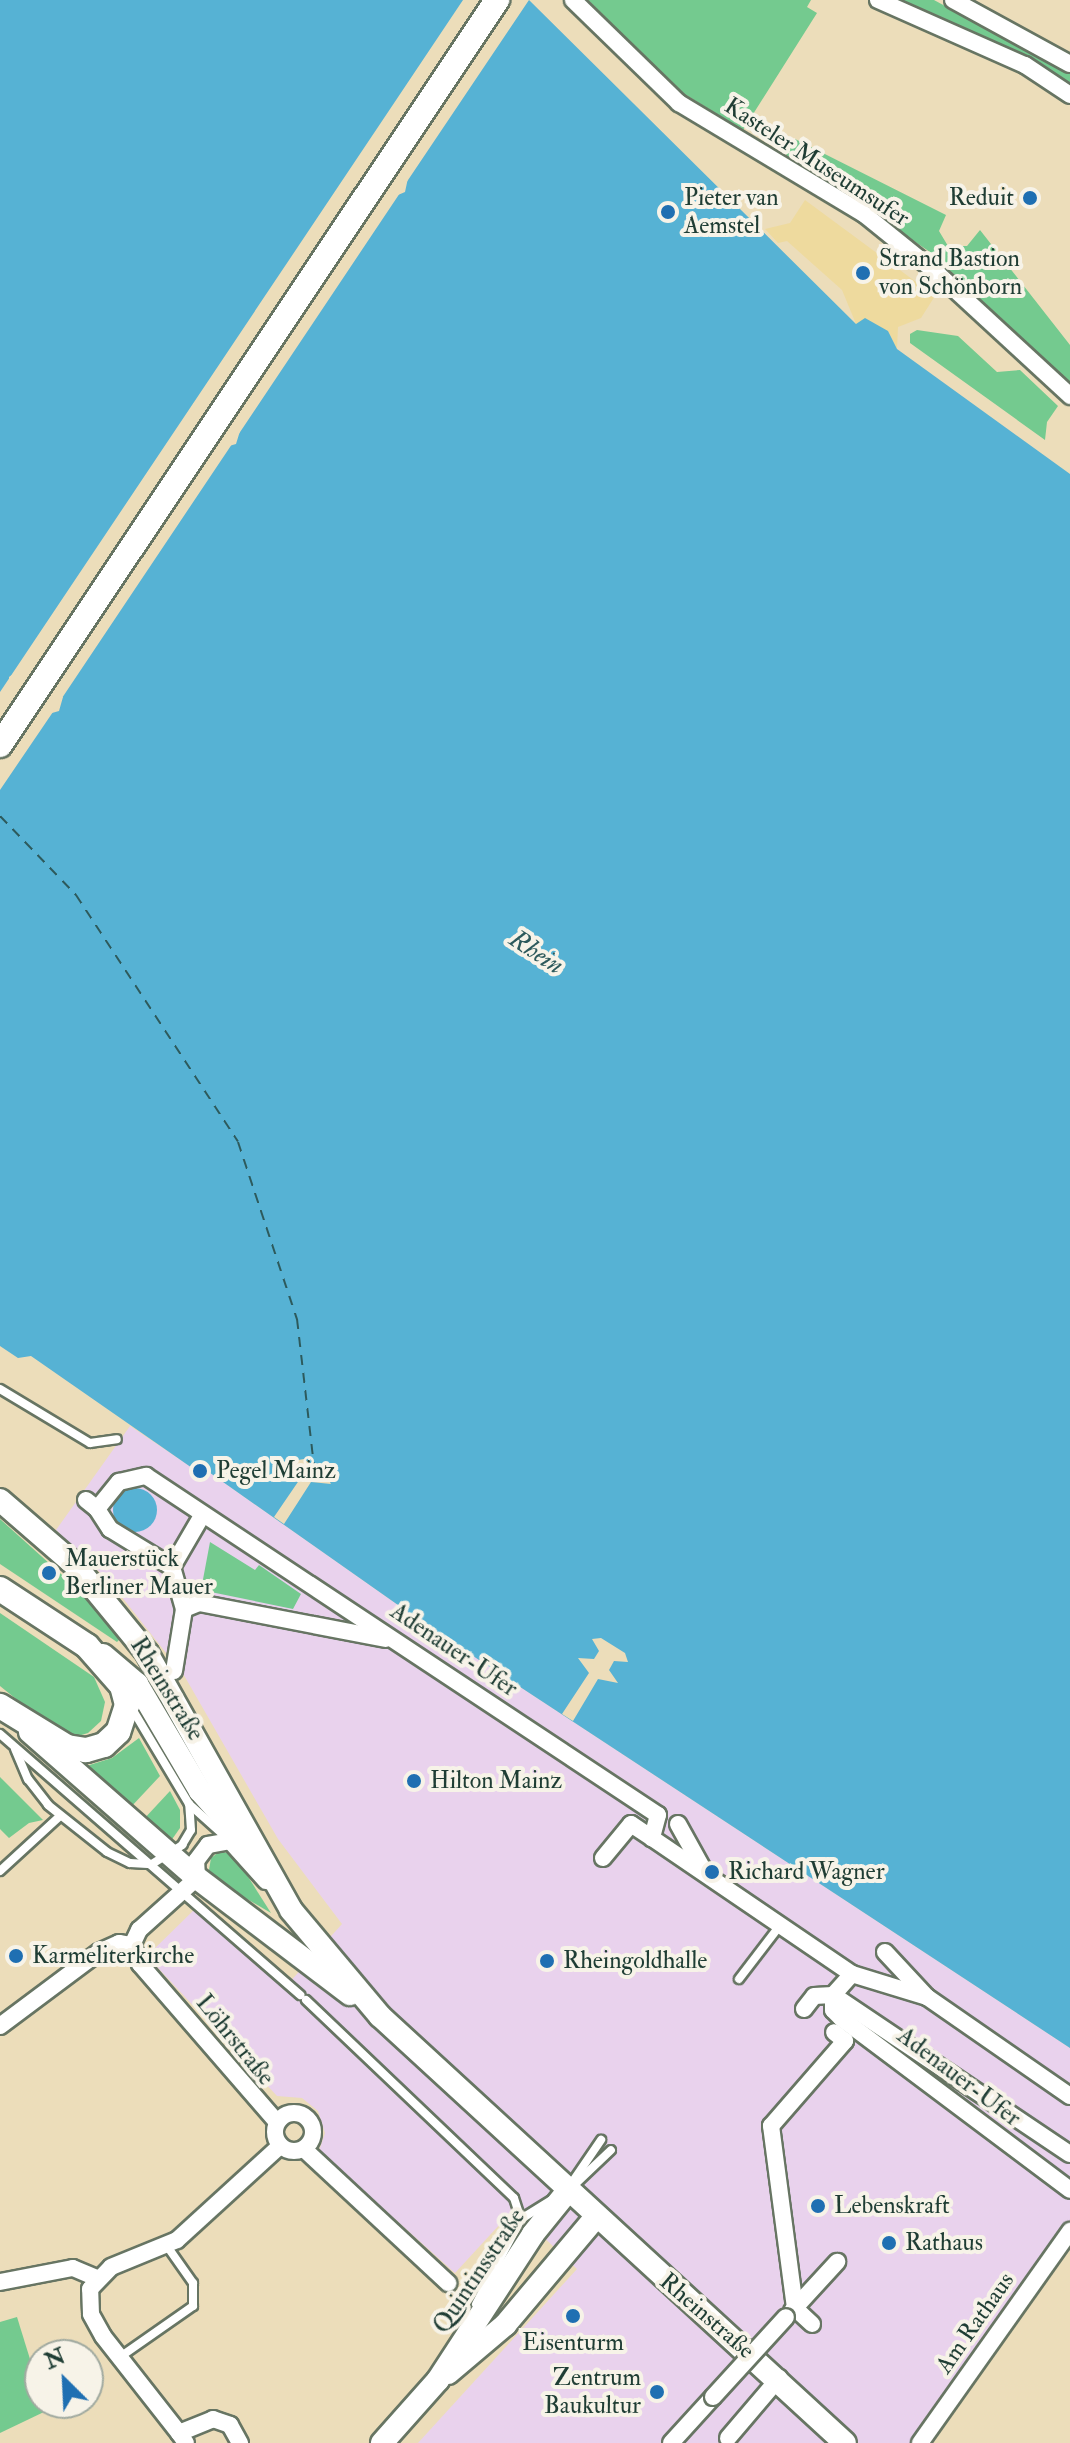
<!DOCTYPE html>
<html>
<head>
<meta charset="utf-8">
<style>
	body { margin:0 }
	#map { position:relative; width:1070px; height:2443px; overflow:hidden; background:#ecddba; font-family:"IM FELL Double Pica",serif }
	div>[style] { position:absolute }
	[style*='--x'] { left:calc(var(--x)*1px); top:calc(var(--y)*1px); width:calc(var(--w)*1px); rotate:calc(var(--a)*1deg) }
	.built>* { inset:0; background:#e9d2ed }
	.green>* { inset:0; background:#74ca8f }
	.sand>* { inset:0; background:#eeda9e }
	.water>* { inset:0; background:#56b2d4 }
	.round { border-radius:50% }
	.pier>* { inset:0; background:#ecddba }
	.ferry>* { height:2px; margin-top:-1px; transform-origin:0; background:repeating-linear-gradient(90deg,#2d5a5c 0 10px,transparent 0 18px) }
	.roads { filter:drop-shadow(2px 0 #677563) drop-shadow(-2px 0 #677563) drop-shadow(0 2px #677563) drop-shadow(0 -2px #677563) }
	.lane>* { height:8px; margin:-4px; padding:0 4px; transform-origin:4px; border-radius:4px; background:#fff }
	.street>* { height:16px; margin:-8px; padding:0 8px; transform-origin:8px; border-radius:8px; background:#fff }
	.street>.ring { margin:-8px; padding:0; box-sizing:content-box; background:none; border:16px solid #fff; border-radius:50% }
	.secondary>* { height:22px; margin:-11px; padding:0 11px; transform-origin:11px; border-radius:11px; background:#fff }
	.primary>* { height:24px; margin:-12px; padding:0 12px; transform-origin:12px; border-radius:12px; background:#fff }
	.bridges { filter:drop-shadow(2px 0 #677563) drop-shadow(-2px 0 #677563) drop-shadow(0 2px #677563) drop-shadow(0 -2px #677563) }
	.street-bridge>* { height:16px; margin:-8px; padding:0 8px; transform-origin:8px; border-radius:8px; background:#fff }
	.dots>* { width:22px; height:22px; translate:-50% -50%; box-sizing:border-box; border:4px solid #f7f3e8; border-radius:50% }
	span { translate:-50% -50%; white-space:nowrap; text-align:center; line-height:1.15; -webkit-text-stroke:8px #f7f3e8; paint-order:stroke }
	.street-label { font-size:24px; color:#1f3d34 }
	.poi-label { font-size:24px; color:#1f3d34 }
	.left { translate:0 -50%; text-align:left }
	.right { translate:-100% -50%; text-align:right }
	.water-label { font-size:26px; color:#2d5a5c; font-style:italic }
	.north { position:absolute; left:24px; top:2339px; width:80px; height:80px; box-sizing:border-box; background:#f7f3e8; border:2px solid #a1aaa0; border-radius:50%; rotate:336deg; font-size:22px; font-weight:700; line-height:32px; text-align:center; color:#1f3d34 }
	.north::after { content:''; display:block; margin:auto; width:28px; height:36px; background:#1f6fb2; clip-path:polygon(50% 0,100% 100%,50% 72%,0 100%) }
</style>
</head>
<body>
<div id="map">
	<div class="built">
		<i style="clip-path:polygon(130px 1426px,194px 1469px,198px 1465px,206px 1470px,435px 1631px,1070px 2048px,1070px 2235px,920px 2443px,418px 2443px,577px 2269px,514px 2209px,455px 2273px,319px 2151px,325px 2133px,318px 2111px,302px 2098px,277px 2096px,147px 1956px,198px 1906px,287px 1985px,342px 1924px,278px 1839px,185px 1677px,110px 1582px,56px 1530px)"></i>
	</div>
	<div class="green">
		<i style="clip-path:polygon(588px 0,811px 0,807px 7px,817px 13px,743px 130px,678px 90px)"></i>
		<i style="clip-path:polygon(901px 0,934px 0,1070px 74px,1070px 86px)"></i>
		<i style="clip-path:polygon(795px 139px,946px 215px,939px 231px,948px 246px,967px 246px,980px 230px,1070px 345px,1070px 383px,930px 252px,786px 155px)"></i>
		<i style="clip-path:polygon(917px 330px,958px 336px,997px 372px,1020px 370px,1058px 406px,1047px 422px,1045px 440px,910px 343px,910px 334px)"></i>
		<i style="clip-path:polygon(0 1519px,81px 1592px,121px 1638px,117px 1642px,0 1564px)"></i>
		<i style="clip-path:polygon(210px 1542px,255px 1570px,259px 1565px,301px 1594px,293px 1609px,201px 1590px)"></i>
		<i style="clip-path:polygon(0 1613px,94px 1677px,105px 1702px,101px 1721px,88px 1733px,75px 1737px,57px 1732px,0 1686px)"></i>
		<i style="clip-path:polygon(139px 1738px,160px 1776px,130px 1808px,80px 1768px,112px 1758px)"></i>
		<i style="clip-path:polygon(0 1777px,43px 1820px,29px 1823px,9px 1838px,0 1829px)"></i>
		<i style="clip-path:polygon(170px 1791px,180px 1810px,180px 1828px,168px 1845px,143px 1820px)"></i>
		<i style="clip-path:polygon(219px 1852px,233px 1853px,271px 1913px,208px 1876px,211px 1858px)"></i>
		<i style="clip-path:polygon(17px 2317px,46px 2411px,0 2433px,0 2322px)"></i>
	</div>
	<div class="sand">
		<i style="clip-path:polygon(805px 200px,935px 296px,921px 318px,898px 327px,897px 349px,888px 331px,856px 324px,842px 290px,787px 241px,778px 243px,765px 229px,790px 223px)"></i>
	</div>
	<div class="water">
		<i style="clip-path:polygon(evenodd,0 0,529px 0,856px 324px,865px 318px,888px 331px,897px 349px,1070px 474px,1070px 2048px,435px 1631px,206px 1470px,198px 1465px,195px 1470px,31px 1356px,18px 1358px,0 1346px,0 0,364px 151px,408px 178px,405px 192px,398px 195px,356px 163px,364px 151px,0 0,194px 403px,240px 431px,236px 444px,229px 446px,187px 414px,194px 403px,0 0,20px 669px,63px 697px,59px 711px,52px 713px,9px 685px,9px 677px,20px 669px)"></i>
		<i class="round" style="left:113px;top:1488px;width:44px;height:44px"></i>
	</div>
	<div class="pier">
		<i style="clip-path:polygon(evenodd,463px 0,529px 0,404px 186px,405px 181px,366px 155px,361px 158px,360px 164px,398px 190px,404px 187px,60px 701px,18px 673px,14px 677px,12px 682px,55px 709px,0 790px,0 692px,463px 0,197px 406px,236px 433px,233px 441px,191px 416px,197px 406px)"></i>
		<i style="clip-path:polygon(304px 1459px,326px 1474px,331px 1484px,311px 1482px,284px 1524px,274px 1517px,302px 1476px,292px 1461px)"></i>
		<i style="clip-path:polygon(601px 1638px,625px 1653px,628px 1662px,614px 1661px,609px 1670px,618px 1683px,598px 1679px,573px 1721px,562px 1714px,589px 1673px,578px 1658px,594px 1659px,599px 1651px,592px 1639px)"></i>
	</div>
	<div class="ferry">
		<i style="--x:0;--y:816;--w:110;--a:46.1"></i>
		<i style="--x:76;--y:895;--w:295;--a:56.7"></i>
		<i style="--x:238;--y:1142;--w:187;--a:71.6"></i>
		<i style="--x:297;--y:1319;--w:147;--a:83.4"></i>
	</div>
	<div class="roads">
		<div class="lane">
			<i style="--x:0;--y:1389;--w:105;--a:31"></i>
			<i style="--x:90;--y:1443;--w:27;--a:-8"></i>
			<i style="--x:131;--y:1707;--w:113;--a:59.1"></i>
			<i style="--x:189;--y:1804;--w:54;--a:42"></i>
			<i style="--x:0;--y:1734;--w:398;--a:41"></i>
			<i style="--x:15;--y:1749;--w:33;--a:67"></i>
			<i style="--x:28;--y:1779;--w:33;--a:52"></i>
			<i style="--x:48;--y:1805;--w:75;--a:38.5"></i>
			<i style="--x:107;--y:1852;--w:25;--a:26"></i>
			<i style="--x:130;--y:1863;--w:22;--a:3"></i>
			<i style="--x:152;--y:1864;--w:36;--a:-32"></i>
			<i style="--x:182;--y:1845;--w:17;--a:-59"></i>
			<i style="--x:191;--y:1830;--w:26;--a:-94"></i>
			<i style="--x:0;--y:1871;--w:81;--a:-42.5"></i>
			<i style="--x:739;--y:1979;--w:69;--a:-52.6"></i>
			<i style="--x:306;--y:2000;--w:287;--a:43.6"></i>
			<i style="--x:514;--y:2198;--w:22;--a:72"></i>
			<i style="--x:573;--y:2181;--w:50;--a:-55.7"></i>
			<i style="--x:571;--y:2188;--w:55;--a:-43.5"></i>
			<i style="--x:476;--y:2304;--w:96;--a:-62.1"></i>
			<i style="--x:521;--y:2219;--w:38;--a:-32"></i>
			<i style="--x:120;--y:2357;--w:89;--a:-34.9"></i>
			<i style="--x:193;--y:2306;--w:23;--a:-90"></i>
			<i style="--x:193;--y:2283;--w:45;--a:-125.1"></i>
		</div>
		<div class="street">
			<i style="--x:573;--y:0;--w:148;--a:44.2"></i>
			<i style="--x:679;--y:103;--w:216;--a:31"></i>
			<i style="--x:864;--y:214;--w:95;--a:39"></i>
			<i style="--x:938;--y:274;--w:180;--a:42.7"></i>
			<i style="--x:878;--y:0;--w:161;--a:23.9"></i>
			<i style="--x:1025;--y:65;--w:54;--a:33.7"></i>
			<i style="--x:953;--y:0;--w:133;--a:28.7"></i>
			<i style="--x:86;--y:1500;--w:14;--a:39"></i>
			<i style="--x:97;--y:1509;--w:35;--a:-51"></i>
			<i style="--x:119;--y:1482;--w:28;--a:-13"></i>
			<i style="--x:146;--y:1476;--w:614;--a:33.51"></i>
			<i style="--x:658;--y:1815;--w:24;--a:105"></i>
			<i style="--x:652;--y:1838;--w:242;--a:34.2"></i>
			<i style="--x:852;--y:1974;--w:78;--a:17"></i>
			<i style="--x:97;--y:1509;--w:24;--a:57"></i>
			<i style="--x:110;--y:1529;--w:73;--a:31.5"></i>
			<i style="--x:184;--y:1609;--w:16;--a:-22"></i>
			<i style="--x:199;--y:1603;--w:190;--a:10.9"></i>
			<i style="--x:174;--y:1671;--w:63;--a:-80.8"></i>
			<i style="--x:184;--y:1609;--w:44;--a:-105.9"></i>
			<i style="--x:172;--y:1567;--w:61;--a:-59.7"></i>
			<i style="--x:678;--y:1824;--w:51;--a:60.9"></i>
			<i style="--x:603;--y:1858;--w:44;--a:-50.5"></i>
			<i style="--x:631;--y:1824;--w:25;--a:34"></i>
			<i style="--x:132;--y:1945;--w:17;--a:-65"></i>
			<i style="--x:139;--y:1930;--w:78;--a:-41.9"></i>
			<i style="--x:197;--y:1878;--w:17;--a:-93"></i>
			<i style="--x:196;--y:1861;--w:20;--a:-53"></i>
			<i style="--x:208;--y:1845;--w:22;--a:-10"></i>
			<i style="--x:230;--y:1841;--w:54;--a:48"></i>
			<i style="--x:132;--y:1945;--w:21;--a:67"></i>
			<i style="--x:140;--y:1964;--w:209;--a:49.1"></i>
			<i style="--x:885;--y:1952;--w:62;--a:47"></i>
			<i style="--x:927;--y:1997;--w:174;--a:34.7"></i>
			<i style="--x:852;--y:1974;--w:28;--a:132"></i>
			<i style="--x:833;--y:1995;--w:15;--a:90"></i>
			<i style="--x:833;--y:2010;--w:11;--a:45"></i>
			<i style="--x:841;--y:2018;--w:286;--a:36.9"></i>
			<i style="--x:804;--y:2009;--w:16;--a:-52"></i>
			<i style="--x:814;--y:1996;--w:19;--a:-3"></i>
			<i style="--x:833;--y:1995;--w:285;--a:33.9"></i>
			<i style="--x:0;--y:2026;--w:124;--a:-36.8"></i>
			<i style="--x:99;--y:1952;--w:22;--a:-24"></i>
			<i style="--x:119;--y:1943;--w:13;--a:9"></i>
			<i class="ring" style="left:275px;top:2113px;width:22px;height:22px"></i>
			<i style="--x:304;--y:2149;--w:197;--a:42.9"></i>
			<i style="--x:0;--y:2282;--w:74;--a:-10.9"></i>
			<i style="--x:73;--y:2268;--w:26;--a:23"></i>
			<i style="--x:792;--y:2311;--w:67;--a:-47.4"></i>
			<i style="--x:812;--y:2324;--w:23;--a:-137"></i>
			<i style="--x:795;--y:2308;--w:184;--a:-97.5"></i>
			<i style="--x:771;--y:2126;--w:113;--a:-49"></i>
			<i style="--x:845;--y:2041;--w:14;--a:-141"></i>
			<i style="--x:179;--y:2433;--w:123;--a:-128.1"></i>
			<i style="--x:103;--y:2336;--w:25;--a:-119"></i>
			<i style="--x:91;--y:2314;--w:25;--a:-92"></i>
			<i style="--x:90;--y:2289;--w:30;--a:-46"></i>
			<i style="--x:111;--y:2267;--w:71;--a:-22.2"></i>
			<i style="--x:177;--y:2240;--w:139;--a:-42.4"></i>
			<i style="--x:728;--y:2438;--w:79;--a:-49.6"></i>
			<i style="--x:186;--y:2443;--w:12;--a:-125"></i>
			<i style="--x:179;--y:2433;--w:37;--a:-22"></i>
			<i style="--x:213;--y:2419;--w:18;--a:19"></i>
			<i style="--x:230;--y:2425;--w:21;--a:61"></i>
			<i style="--x:671;--y:2443;--w:62;--a:-47.6"></i>
			<i style="--x:920;--y:2443;--w:260;--a:-54.7"></i>
		</div>
		<div class="secondary">
			<i style="--x:0;--y:1500;--w:98;--a:40.9"></i>
			<i style="--x:74;--y:1564;--w:115;--a:50.6"></i>
			<i style="--x:147;--y:1653;--w:295;--a:60.7"></i>
			<i style="--x:291;--y:1910;--w:138;--a:50"></i>
			<i style="--x:380;--y:2016;--w:631;--a:42.56"></i>
			<i style="--x:103;--y:1655;--w:45;--a:40.5"></i>
			<i style="--x:137;--y:1684;--w:124;--a:59.5"></i>
			<i style="--x:200;--y:1791;--w:64;--a:48.1"></i>
			<i style="--x:30;--y:1732;--w:222;--a:41.2"></i>
			<i style="--x:197;--y:1878;--w:192;--a:37.2"></i>
			<i style="--x:448;--y:2373;--w:75;--a:-40.1"></i>
			<i style="--x:505;--y:2325;--w:140;--a:-49.9"></i>
			<i style="--x:382;--y:2443;--w:84;--a:-48.4"></i>
			<i style="--x:438;--y:2380;--w:174;--a:-56.9"></i>
			<i style="--x:533;--y:2234;--w:54;--a:-51"></i>
		</div>
		<div class="primary">
			<i style="--x:0;--y:745;--w:896;--a:-56.29"></i>
			<i style="--x:0;--y:1589;--w:104;--a:33.2"></i>
			<i style="--x:87;--y:1646;--w:53;--a:48.8"></i>
			<i style="--x:122;--y:1686;--w:20;--a:75"></i>
			<i style="--x:127;--y:1705;--w:28;--a:108"></i>
			<i style="--x:118;--y:1732;--w:19;--a:137"></i>
			<i style="--x:104;--y:1745;--w:19;--a:164"></i>
			<i style="--x:86;--y:1750;--w:19;--a:-171"></i>
			<i style="--x:67;--y:1747;--w:79;--a:-148.5"></i>
		</div>
	</div>
	<div class="bridges">
		<div class="street-bridge">
			<i style="--x:713;--y:2397;--w:108;--a:-47.6"></i>
		</div>
	</div>
	<div class="dots">
		<i style="left:1030px;top:198px;background:#1f6fb2"></i>
		<i style="left:668px;top:212px;background:#1f6fb2"></i>
		<i style="left:863px;top:273px;background:#1f6fb2"></i>
		<i style="left:200px;top:1471px;background:#1f6fb2"></i>
		<i style="left:49px;top:1573px;background:#1f6fb2"></i>
		<i style="left:414px;top:1781px;background:#1f6fb2"></i>
		<i style="left:712px;top:1872px;background:#1f6fb2"></i>
		<i style="left:16px;top:1956px;background:#1f6fb2"></i>
		<i style="left:547px;top:1961px;background:#1f6fb2"></i>
		<i style="left:818px;top:2206px;background:#1f6fb2"></i>
		<i style="left:889px;top:2243px;background:#1f6fb2"></i>
		<i style="left:573px;top:2316px;background:#1f6fb2"></i>
		<i style="left:657px;top:2392px;background:#1f6fb2"></i>
	</div>
	<div class="street-label">
		<span style="left:817px;top:162px;rotate:33deg">Kasteler Museumsufer</span>
		<span style="left:454px;top:1650px;rotate:34deg">Adenauer-Ufer</span>
		<span style="left:167px;top:1689px;rotate:58deg">Rheinstraße</span>
		<span style="left:235px;top:2040px;rotate:51deg">Löhrstraße</span>
		<span style="left:959px;top:2077px;rotate:37deg">Adenauer-Ufer</span>
		<span style="left:479px;top:2271px;rotate:-56deg">Quintinsstraße</span>
		<span style="left:707px;top:2316px;rotate:41deg">Rheinstraße</span>
		<span style="left:975px;top:2323px;rotate:-55deg">Am Rathaus</span>
	</div>
	<div class="poi-label">
		<span class="left" style="left:684px;top:212px">Pieter van<br>Aemstel</span>
		<span class="right" style="left:1014px;top:198px">Reduit</span>
		<span class="left" style="left:879px;top:273px">Strand Bastion<br>von Schönborn</span>
		<span class="left" style="left:216px;top:1471px">Pegel Mainz</span>
		<span class="left" style="left:65px;top:1573px">Mauerstück<br>Berliner Mauer</span>
		<span class="left" style="left:430px;top:1781px">Hilton Mainz</span>
		<span class="left" style="left:728px;top:1872px">Richard Wagner</span>
		<span class="left" style="left:32px;top:1956px">Karmeliterkirche</span>
		<span class="left" style="left:563px;top:1961px">Rheingoldhalle</span>
		<span class="left" style="left:834px;top:2206px">Lebenskraft</span>
		<span class="left" style="left:905px;top:2243px">Rathaus</span>
		<span style="left:573px;top:2343px">Eisenturm</span>
		<span class="right" style="left:641px;top:2392px">Zentrum<br>Baukultur</span>
	</div>
	<div class="water-label">
		<span style="left:536px;top:953px;rotate:33deg">Rhein</span>
	</div>
	<div class="north">N</div>
</div>
</body>
</html>
